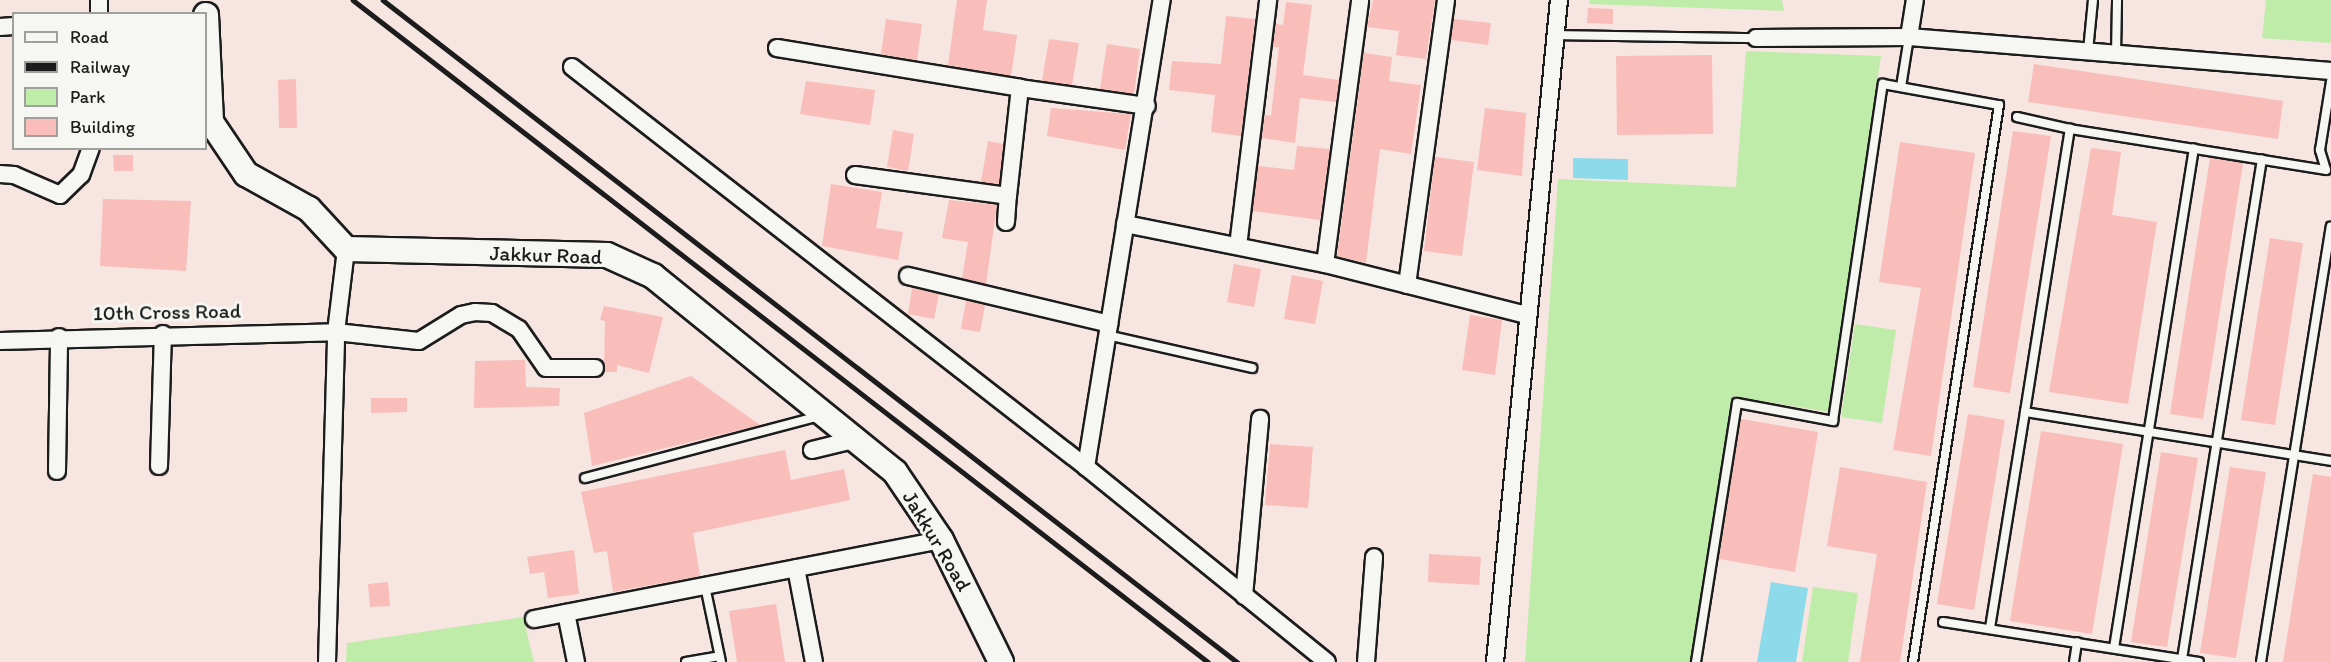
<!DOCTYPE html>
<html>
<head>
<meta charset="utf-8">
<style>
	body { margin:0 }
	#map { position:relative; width:2331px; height:662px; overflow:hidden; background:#f7e5e1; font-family:Itim,sans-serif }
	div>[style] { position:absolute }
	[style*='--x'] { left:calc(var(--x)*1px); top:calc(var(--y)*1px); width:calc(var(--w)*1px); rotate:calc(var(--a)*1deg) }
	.green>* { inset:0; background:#c0ecaa }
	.water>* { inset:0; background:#8cdaea }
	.building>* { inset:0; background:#f9bdba }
	.roads { filter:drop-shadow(2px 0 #1c1c1c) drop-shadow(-2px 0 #1c1c1c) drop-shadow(0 2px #1c1c1c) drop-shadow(0 -2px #1c1c1c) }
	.lane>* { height:8px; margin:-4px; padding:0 4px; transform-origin:4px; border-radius:4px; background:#f6f6f2 }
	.street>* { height:16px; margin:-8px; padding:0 8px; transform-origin:8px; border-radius:8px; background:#f6f6f2 }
	.secondary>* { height:24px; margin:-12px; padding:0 12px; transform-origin:12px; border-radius:12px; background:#f6f6f2 }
	.rail>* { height:4.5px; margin:-2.25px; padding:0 2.25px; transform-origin:2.25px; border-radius:2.25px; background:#1c1c1c }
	span { translate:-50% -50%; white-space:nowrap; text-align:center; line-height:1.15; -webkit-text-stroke:6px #f6f6f2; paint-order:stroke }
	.street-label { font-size:21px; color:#1c1c1c }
	.legend { position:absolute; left:12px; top:12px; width:195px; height:138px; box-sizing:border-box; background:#f6f6f2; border:2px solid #9f9f9c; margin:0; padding:8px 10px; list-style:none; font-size:18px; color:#1c1c1c }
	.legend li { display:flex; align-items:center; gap:12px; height:30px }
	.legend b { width:30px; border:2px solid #9f9f9c }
</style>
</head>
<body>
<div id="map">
	<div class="green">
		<i style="clip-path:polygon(1590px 0,1782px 0,1784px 11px,1589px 4px)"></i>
		<i style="clip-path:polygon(2266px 0,2331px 0,2331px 43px,2262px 38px)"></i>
		<i style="clip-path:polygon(1746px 51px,1881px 56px,1829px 412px,1732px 396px,1691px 662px,1525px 662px,1558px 179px,1736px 187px)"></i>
		<i style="clip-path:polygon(1855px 324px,1896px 330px,1882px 423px,1841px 417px)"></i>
		<i style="clip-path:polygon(1813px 587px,1858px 593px,1848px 662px,1802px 662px)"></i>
		<i style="clip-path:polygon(523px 617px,534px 662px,346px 662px,347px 643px)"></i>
	</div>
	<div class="water">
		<i style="clip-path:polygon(1573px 158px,1628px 159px,1628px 180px,1573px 178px)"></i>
		<i style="clip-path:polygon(1771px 582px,1808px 588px,1796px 662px,1757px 662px)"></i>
	</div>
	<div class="building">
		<i style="clip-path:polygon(957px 0,987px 0,983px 30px,1017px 35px,1011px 76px,948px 65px)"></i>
		<i style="clip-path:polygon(1373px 0,1435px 0,1426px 59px,1396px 55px,1399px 31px,1367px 27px)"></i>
		<i style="clip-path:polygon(1286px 2px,1312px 5px,1303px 75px,1339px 80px,1336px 102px,1300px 98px,1295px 143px,1262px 138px,1265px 115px,1271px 116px,1279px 47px,1273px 47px,1276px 24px,1283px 25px)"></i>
		<i style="clip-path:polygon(1588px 8px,1613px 9px,1613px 24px,1587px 23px)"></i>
		<i style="clip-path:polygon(1226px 16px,1255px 19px,1241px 136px,1211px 132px,1215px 95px,1169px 90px,1172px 61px,1221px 64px)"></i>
		<i style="clip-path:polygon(886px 19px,922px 24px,917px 60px,881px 54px)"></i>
		<i style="clip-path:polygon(1454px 19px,1491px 23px,1488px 45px,1451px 40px)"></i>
		<i style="clip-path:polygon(1049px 39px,1079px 43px,1072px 85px,1042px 81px)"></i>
		<i style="clip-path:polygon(1107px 44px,1140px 49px,1134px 94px,1100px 89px)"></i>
		<i style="clip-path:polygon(1364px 53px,1392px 57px,1389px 81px,1421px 85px,1411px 154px,1380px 149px,1366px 263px,1337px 256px)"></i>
		<i style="clip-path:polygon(1712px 55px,1713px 134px,1617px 135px,1616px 56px)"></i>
		<i style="clip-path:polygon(2034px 64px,2283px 101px,2278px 139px,2028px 102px)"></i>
		<i style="clip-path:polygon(296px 79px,297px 128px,279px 128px,278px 80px)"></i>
		<i style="clip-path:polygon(806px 81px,875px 90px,870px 125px,800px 114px)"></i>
		<i style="clip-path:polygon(1051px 108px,1131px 114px,1125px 150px,1047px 136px)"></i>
		<i style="clip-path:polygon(1485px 108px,1526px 113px,1522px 176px,1477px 170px)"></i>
		<i style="clip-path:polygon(893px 130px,914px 134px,908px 171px,887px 167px)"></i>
		<i style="clip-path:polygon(2013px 131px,2051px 136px,2010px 393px,1973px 387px)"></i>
		<i style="clip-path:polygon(988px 141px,1003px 144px,999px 184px,981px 182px)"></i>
		<i style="clip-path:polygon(1900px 142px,1975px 153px,1931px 456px,1893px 450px,1921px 288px,1879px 282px)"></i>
		<i style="clip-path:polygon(1297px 146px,1330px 149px,1320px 220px,1253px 211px,1258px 166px,1294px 170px)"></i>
		<i style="clip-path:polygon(2091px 148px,2121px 152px,2112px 215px,2157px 222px,2128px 404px,2049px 392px)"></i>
		<i style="clip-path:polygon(113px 155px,133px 155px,133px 171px,114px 171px)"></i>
		<i style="clip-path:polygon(1435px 157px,1474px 162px,1462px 256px,1424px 251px)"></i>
		<i style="clip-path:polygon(2210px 158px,2243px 163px,2203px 419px,2170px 414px)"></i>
		<i style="clip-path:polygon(831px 184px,882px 192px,876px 228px,903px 232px,898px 260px,822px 246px)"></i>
		<i style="clip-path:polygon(103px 199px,191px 201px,186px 271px,100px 266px)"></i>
		<i style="clip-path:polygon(949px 200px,997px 205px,986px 284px,962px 278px,968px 242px,942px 238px)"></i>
		<i style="clip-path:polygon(2270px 238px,2303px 243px,2275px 425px,2241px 420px)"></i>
		<i style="clip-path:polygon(1234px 264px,1261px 269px,1254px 307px,1227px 302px)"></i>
		<i style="clip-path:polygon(1292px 275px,1323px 281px,1315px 324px,1284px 319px)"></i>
		<i style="clip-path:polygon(912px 288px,939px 294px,934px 319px,908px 314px)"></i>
		<i style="clip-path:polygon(966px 301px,985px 305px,980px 332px,961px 329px)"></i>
		<i style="clip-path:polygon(604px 306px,663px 317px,649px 373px,617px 365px,617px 372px,604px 372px,605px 321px,600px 320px)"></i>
		<i style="clip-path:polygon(1470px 315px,1502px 320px,1495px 375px,1462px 370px)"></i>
		<i style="clip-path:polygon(525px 360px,526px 387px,560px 388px,559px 406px,474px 408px,475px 361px)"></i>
		<i style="clip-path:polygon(691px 376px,760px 425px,592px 466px,584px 413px)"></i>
		<i style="clip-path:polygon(371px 398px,407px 398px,407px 412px,371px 413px)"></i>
		<i style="clip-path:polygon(1968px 414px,2005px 420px,1974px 610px,1937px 604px)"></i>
		<i style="clip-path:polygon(1741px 419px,1818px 432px,1795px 572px,1719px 559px)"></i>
		<i style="clip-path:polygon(2041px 431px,2123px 444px,2092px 634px,2010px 621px)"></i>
		<i style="clip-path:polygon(1270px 444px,1313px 447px,1308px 508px,1265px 505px)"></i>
		<i style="clip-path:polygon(785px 450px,791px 480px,844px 469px,850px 500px,693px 533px,700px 576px,613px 592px,607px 551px,594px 553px,581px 492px)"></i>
		<i style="clip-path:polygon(2161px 452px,2198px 458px,2167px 647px,2131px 642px)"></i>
		<i style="clip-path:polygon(1840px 467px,1927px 482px,1900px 662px,1860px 662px,1877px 554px,1827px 546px)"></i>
		<i style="clip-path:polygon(2230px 467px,2266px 472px,2236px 658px,2200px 653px)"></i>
		<i style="clip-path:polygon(2313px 474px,2331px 477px,2331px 662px,2283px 662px)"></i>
		<i style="clip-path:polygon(574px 550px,579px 594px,548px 598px,544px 572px,530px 574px,527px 557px)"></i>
		<i style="clip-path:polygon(1429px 554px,1481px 557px,1479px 585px,1428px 582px)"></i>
		<i style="clip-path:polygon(388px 582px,390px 606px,370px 607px,368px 584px)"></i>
		<i style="clip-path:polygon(776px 604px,785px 662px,737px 662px,729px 611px)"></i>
	</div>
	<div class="roads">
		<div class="lane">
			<i style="--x:1555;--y:35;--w:201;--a:0.9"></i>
			<i style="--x:2088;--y:51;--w:51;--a:-84.4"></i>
			<i style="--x:2116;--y:54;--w:54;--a:-88.9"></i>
			<i style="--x:1901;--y:87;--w:51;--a:-80.9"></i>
			<i style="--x:2017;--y:117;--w:54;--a:12.8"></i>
			<i style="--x:2326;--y:170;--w:21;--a:-107"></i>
			<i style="--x:2320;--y:150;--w:70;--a:-80.9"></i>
			<i style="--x:1107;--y:335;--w:149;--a:12.8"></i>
			<i style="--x:2025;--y:412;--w:287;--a:-81"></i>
			<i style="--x:2070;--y:129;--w:259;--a:9.1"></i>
			<i style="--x:585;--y:478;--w:243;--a:-14.8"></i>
			<i style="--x:705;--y:586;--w:78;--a:78.1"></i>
			<i style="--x:1943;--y:622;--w:259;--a:8.9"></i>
			<i style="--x:1990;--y:628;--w:219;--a:-80.8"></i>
			<i style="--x:2025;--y:412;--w:310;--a:9.1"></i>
			<i style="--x:2114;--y:648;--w:506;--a:-80.91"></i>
			<i style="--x:2182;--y:659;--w:506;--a:-80.91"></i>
			<i style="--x:686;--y:662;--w:34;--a:-10"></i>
			<i style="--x:1696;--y:662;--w:262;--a:-81"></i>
			<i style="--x:1737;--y:403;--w:98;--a:10.6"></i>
			<i style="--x:1833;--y:421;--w:341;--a:-81.6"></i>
			<i style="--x:1883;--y:84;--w:118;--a:10.3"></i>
			<i style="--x:1999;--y:105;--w:564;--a:98.78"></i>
			<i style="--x:2074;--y:662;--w:20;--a:-81"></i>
			<i style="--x:2261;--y:662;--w:441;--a:-80.9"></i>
		</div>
		<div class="street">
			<i style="--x:99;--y:14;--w:14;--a:-90"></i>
			<i style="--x:0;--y:27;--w:14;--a:-4"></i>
			<i style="--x:1909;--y:37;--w:37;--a:-81"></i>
			<i style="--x:1756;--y:38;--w:153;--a:-0.4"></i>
			<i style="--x:1909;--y:37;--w:423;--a:4.6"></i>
			<i style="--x:777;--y:48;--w:246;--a:9.3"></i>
			<i style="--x:572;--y:67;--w:651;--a:37.89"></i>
			<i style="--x:1086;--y:467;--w:310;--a:39"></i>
			<i style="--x:0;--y:174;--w:14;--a:4"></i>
			<i style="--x:14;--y:175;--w:50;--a:23.5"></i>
			<i style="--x:60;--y:195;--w:29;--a:-44"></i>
			<i style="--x:81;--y:175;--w:29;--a:-70"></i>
			<i style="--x:855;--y:175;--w:154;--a:7.8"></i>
			<i style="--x:1008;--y:196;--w:109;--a:-83.7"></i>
			<i style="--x:1020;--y:88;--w:128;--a:8.1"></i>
			<i style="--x:1006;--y:222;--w:26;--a:-86"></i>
			<i style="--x:1125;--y:224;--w:204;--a:11.3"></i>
			<i style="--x:1325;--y:264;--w:207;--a:14.2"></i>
			<i style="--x:1238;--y:246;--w:248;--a:-83"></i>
			<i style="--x:1325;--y:264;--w:266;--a:-82.4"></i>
			<i style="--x:908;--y:276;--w:207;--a:13.4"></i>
			<i style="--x:1407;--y:285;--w:288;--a:-82.2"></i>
			<i style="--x:0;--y:341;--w:336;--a:-1.5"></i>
			<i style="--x:336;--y:332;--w:83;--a:6.2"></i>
			<i style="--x:419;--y:341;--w:49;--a:-31.8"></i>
			<i style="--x:461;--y:315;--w:14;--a:-12"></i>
			<i style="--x:475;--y:312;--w:17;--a:3"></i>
			<i style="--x:492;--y:313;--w:31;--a:31"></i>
			<i style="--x:519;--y:329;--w:47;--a:55.3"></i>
			<i style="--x:546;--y:368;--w:49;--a:0"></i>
			<i style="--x:812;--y:450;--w:46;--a:-13.7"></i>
			<i style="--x:159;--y:466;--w:132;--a:-88.3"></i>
			<i style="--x:1086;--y:467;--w:473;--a:-80.8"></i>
			<i style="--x:57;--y:471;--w:134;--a:-89.1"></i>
			<i style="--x:796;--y:568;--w:96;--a:79.2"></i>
			<i style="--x:1244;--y:596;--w:178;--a:-84.8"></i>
			<i style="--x:566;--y:613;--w:50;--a:78.5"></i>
			<i style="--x:534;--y:619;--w:415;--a:-11"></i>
			<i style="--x:327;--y:662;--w:330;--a:-88.4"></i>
			<i style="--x:336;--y:332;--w:84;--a:-83.1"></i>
			<i style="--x:1366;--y:662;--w:105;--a:-85.6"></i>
			<i style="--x:1495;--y:662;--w:665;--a:-84.48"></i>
		</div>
		<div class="secondary">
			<i style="--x:206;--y:15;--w:107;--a:87.3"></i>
			<i style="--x:211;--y:122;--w:63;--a:56.1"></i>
			<i style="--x:246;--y:174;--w:72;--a:29.1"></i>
			<i style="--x:309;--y:209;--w:54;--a:47.2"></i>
			<i style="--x:346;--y:249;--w:261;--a:1.3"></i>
			<i style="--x:607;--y:255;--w:51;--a:24.5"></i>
			<i style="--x:653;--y:276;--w:311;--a:39"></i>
			<i style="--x:895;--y:472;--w:82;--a:55.9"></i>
			<i style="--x:941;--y:540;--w:136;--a:63.8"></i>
		</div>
	</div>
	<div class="rail">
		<i style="--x:353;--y:0;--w:1081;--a:37.75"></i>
		<i style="--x:383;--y:0;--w:1081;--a:37.78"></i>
	</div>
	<div class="street-label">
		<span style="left:546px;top:255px;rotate:2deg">Jakkur Road</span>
		<span style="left:167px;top:312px;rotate:-1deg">10th Cross Road</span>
		<span style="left:937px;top:541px;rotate:59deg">Jakkur Road</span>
	</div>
	<ul class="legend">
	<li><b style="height:8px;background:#f6f6f2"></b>Road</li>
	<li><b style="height:8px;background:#1c1c1c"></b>Railway</li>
	<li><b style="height:16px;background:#c0ecaa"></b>Park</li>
	<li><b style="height:16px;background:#f9bdba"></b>Building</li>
	</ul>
</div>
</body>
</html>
